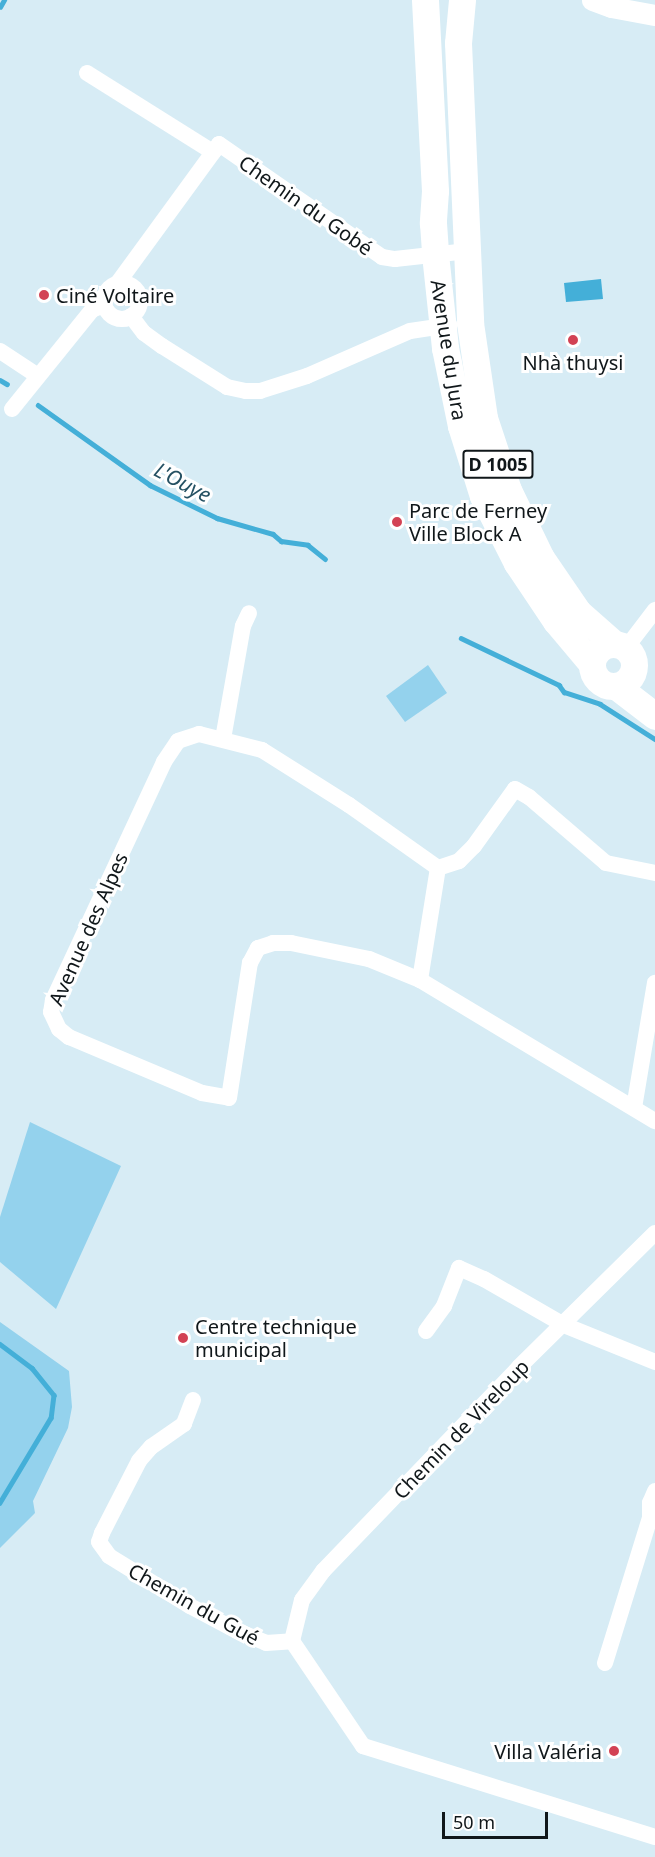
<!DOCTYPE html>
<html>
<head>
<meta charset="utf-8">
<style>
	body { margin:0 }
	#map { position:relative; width:655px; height:1857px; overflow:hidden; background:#d7ecf5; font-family:"Noto Sans",sans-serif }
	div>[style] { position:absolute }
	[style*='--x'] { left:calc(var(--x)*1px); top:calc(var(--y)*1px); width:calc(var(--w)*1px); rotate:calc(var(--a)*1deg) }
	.green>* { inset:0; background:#94d2ed }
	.water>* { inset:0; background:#44afd8 }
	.stream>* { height:4.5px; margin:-2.25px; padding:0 2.25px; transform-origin:2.25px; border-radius:2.25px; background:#44afd8 }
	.minor>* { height:16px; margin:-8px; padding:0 8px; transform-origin:8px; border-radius:8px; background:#fff }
	.minor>.ring { margin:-8px; padding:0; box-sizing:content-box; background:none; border:16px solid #fff; border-radius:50% }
	.tertiary>* { height:21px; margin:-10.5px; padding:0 10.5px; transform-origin:10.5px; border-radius:10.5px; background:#fff }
	.primary>* { height:27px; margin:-13.5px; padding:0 13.5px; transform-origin:13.5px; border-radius:13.5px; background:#fff }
	.primary>.ring { margin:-13.5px; padding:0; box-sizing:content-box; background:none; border:27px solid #fff; border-radius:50% }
	.dots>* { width:16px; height:16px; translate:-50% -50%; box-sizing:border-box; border:3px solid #fff; border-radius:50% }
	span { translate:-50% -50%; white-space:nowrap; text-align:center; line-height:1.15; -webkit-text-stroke:6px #fff; paint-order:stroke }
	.shield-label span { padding:2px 4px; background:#fff; border:2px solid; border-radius:4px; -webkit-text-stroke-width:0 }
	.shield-label { font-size:18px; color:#10171a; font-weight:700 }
	.street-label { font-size:20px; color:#10171a }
	.poi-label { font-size:20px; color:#10171a }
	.left { translate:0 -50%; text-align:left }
	.right { translate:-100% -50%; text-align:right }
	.water-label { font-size:21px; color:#255163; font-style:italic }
	.scale { position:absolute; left:442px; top:1812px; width:106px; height:27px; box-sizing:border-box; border:3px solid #10171a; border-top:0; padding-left:8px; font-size:18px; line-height:21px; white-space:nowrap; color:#10171a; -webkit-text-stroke:4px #fff; paint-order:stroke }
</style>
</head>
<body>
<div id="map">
	<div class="green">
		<i style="clip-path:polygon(428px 665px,447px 693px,405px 722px,386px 696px)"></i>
		<i style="clip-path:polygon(30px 1122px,121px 1166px,56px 1309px,0 1262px,0 1217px)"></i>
		<i style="clip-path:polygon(0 1322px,69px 1371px,72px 1407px,68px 1428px,33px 1501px,35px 1513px,0 1548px)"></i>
	</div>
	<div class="water">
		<i style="clip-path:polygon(601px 279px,603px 299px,566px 302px,564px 283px)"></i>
	</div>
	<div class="stream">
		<i style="--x:0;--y:7;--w:8;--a:-60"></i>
		<i style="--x:0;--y:380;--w:8;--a:30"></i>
		<i style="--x:38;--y:405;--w:138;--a:35.5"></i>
		<i style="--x:150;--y:485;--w:75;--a:26.2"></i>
		<i style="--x:217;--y:518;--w:58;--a:15.9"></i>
		<i style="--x:273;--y:534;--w:11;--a:41"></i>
		<i style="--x:281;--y:541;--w:27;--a:8"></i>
		<i style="--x:308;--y:545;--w:22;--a:39"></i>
		<i style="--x:461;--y:638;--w:109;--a:25.6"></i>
		<i style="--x:559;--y:685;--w:9;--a:54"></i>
		<i style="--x:564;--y:692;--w:38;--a:18"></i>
		<i style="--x:600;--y:704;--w:65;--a:32.5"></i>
		<i style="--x:0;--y:1344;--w:40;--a:37"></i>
		<i style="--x:32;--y:1368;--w:35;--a:51"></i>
		<i style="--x:54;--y:1395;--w:23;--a:97"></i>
		<i style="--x:51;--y:1418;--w:99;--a:121"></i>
	</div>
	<div class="minor">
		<i style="--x:87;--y:73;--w:149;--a:32.1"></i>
		<i class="ring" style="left:104px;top:283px;width:20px;height:20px"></i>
		<i style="--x:117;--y:284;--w:173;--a:-53.9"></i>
		<i style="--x:219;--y:144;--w:198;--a:34.7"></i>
		<i style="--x:382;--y:257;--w:13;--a:9"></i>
		<i style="--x:395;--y:259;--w:73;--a:-6.3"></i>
		<i style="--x:131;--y:316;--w:21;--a:53"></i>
		<i style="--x:144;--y:333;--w:22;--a:36"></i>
		<i style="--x:162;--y:346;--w:77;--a:32.2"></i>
		<i style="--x:227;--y:387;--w:19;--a:12"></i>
		<i style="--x:246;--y:391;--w:14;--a:0"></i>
		<i style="--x:260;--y:391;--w:49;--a:-17.7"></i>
		<i style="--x:307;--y:376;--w:112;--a:-23.6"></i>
		<i style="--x:410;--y:331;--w:40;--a:-8.5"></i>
		<i style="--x:0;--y:351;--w:45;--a:33.3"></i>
		<i style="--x:12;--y:409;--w:127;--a:-51.1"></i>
		<i style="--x:92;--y:310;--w:13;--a:-23"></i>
		<i style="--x:626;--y:648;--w:48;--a:-52.7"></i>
		<i style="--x:223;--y:739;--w:115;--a:-80"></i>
		<i style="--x:243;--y:626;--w:14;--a:-65"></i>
		<i style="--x:438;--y:868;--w:22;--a:-18"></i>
		<i style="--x:459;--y:861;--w:21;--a:-45"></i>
		<i style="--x:474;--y:846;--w:70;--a:-54.3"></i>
		<i style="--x:515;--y:789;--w:16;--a:30"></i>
		<i style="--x:529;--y:797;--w:101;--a:40.6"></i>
		<i style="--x:606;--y:863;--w:50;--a:11.5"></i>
		<i style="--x:420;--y:980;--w:113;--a:-80.9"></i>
		<i style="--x:438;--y:868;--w:109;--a:-144.7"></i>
		<i style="--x:349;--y:805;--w:103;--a:-147.7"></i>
		<i style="--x:262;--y:750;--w:65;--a:-165.7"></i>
		<i style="--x:199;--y:734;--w:22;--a:162"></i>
		<i style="--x:178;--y:741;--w:25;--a:124"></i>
		<i style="--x:164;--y:762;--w:263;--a:115"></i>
		<i style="--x:53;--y:1000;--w:12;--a:99"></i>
		<i style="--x:51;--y:1012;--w:19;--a:65"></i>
		<i style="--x:59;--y:1029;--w:13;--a:39"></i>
		<i style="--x:69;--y:1037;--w:144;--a:22.8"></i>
		<i style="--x:202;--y:1093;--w:27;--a:10"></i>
		<i style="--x:229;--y:1098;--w:137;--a:-81.2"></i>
		<i style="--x:250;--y:963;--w:17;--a:-62"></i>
		<i style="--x:258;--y:948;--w:16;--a:-18"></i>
		<i style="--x:273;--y:943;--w:18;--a:0"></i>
		<i style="--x:291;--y:943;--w:80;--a:11.6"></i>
		<i style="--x:369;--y:959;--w:55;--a:22.4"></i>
		<i style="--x:420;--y:980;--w:274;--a:31"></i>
		<i style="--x:634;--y:1108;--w:127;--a:-80.5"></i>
		<i style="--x:426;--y:1331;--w:31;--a:-54"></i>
		<i style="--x:444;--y:1306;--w:41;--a:-68.5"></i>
		<i style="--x:459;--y:1268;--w:27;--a:24"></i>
		<i style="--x:484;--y:1279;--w:92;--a:29.9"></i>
		<i style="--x:564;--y:1325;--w:98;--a:22.1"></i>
		<i style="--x:193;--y:1400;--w:26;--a:111"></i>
		<i style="--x:184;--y:1424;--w:40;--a:145.1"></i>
		<i style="--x:151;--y:1447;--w:18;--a:131"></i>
		<i style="--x:139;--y:1461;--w:81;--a:117.2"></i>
		<i style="--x:102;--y:1533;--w:9;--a:108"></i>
		<i style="--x:99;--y:1542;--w:17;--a:54"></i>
		<i style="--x:109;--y:1556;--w:95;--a:31.7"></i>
		<i style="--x:190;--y:1606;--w:53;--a:28"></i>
		<i style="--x:237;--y:1631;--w:31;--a:22"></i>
		<i style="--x:266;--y:1643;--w:26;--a:-4"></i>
		<i style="--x:292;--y:1641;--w:127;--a:55.9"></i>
		<i style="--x:363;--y:1746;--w:306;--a:17.3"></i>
		<i style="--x:292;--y:1641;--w:42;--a:-76.3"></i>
		<i style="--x:302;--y:1600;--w:36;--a:-54"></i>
		<i style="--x:323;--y:1571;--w:283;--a:-46.1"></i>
		<i style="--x:519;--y:1367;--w:191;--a:-44.6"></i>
		<i style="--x:605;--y:1663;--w:152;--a:-72.8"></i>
		<i style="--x:650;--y:1518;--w:15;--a:-90"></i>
		<i style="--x:650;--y:1503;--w:13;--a:-67"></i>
	</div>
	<div class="tertiary">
		<i style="--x:592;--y:0;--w:20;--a:20"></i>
		<i style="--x:611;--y:7;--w:45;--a:10.3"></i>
	</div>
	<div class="primary">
		<i style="--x:425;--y:0;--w:191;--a:87"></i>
		<i style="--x:435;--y:191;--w:32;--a:94"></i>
		<i style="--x:433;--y:223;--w:31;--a:86"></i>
		<i style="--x:435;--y:254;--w:95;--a:83.9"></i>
		<i style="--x:445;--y:348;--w:80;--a:78.4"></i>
		<i style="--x:461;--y:426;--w:73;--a:72.6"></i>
		<i style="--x:483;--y:496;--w:75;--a:63.1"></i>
		<i style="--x:517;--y:563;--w:70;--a:56.1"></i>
		<i style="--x:556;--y:621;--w:56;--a:50.1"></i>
		<i style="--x:462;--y:0;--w:43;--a:95.3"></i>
		<i style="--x:458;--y:43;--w:280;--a:87.5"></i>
		<i style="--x:470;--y:323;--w:96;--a:81.6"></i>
		<i style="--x:484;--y:418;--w:76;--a:71.6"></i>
		<i style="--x:508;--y:490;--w:76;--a:64.1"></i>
		<i style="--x:541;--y:558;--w:65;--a:55.6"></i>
		<i style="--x:578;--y:612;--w:47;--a:41.5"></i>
		<i class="ring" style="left:592px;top:644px;width:15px;height:15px"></i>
		<i style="--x:616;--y:686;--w:49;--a:37.6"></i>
	</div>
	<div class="dots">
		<i style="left:44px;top:295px;background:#d24254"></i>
		<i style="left:573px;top:340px;background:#d24254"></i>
		<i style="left:397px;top:522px;background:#d24254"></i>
		<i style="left:183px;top:1338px;background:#d24254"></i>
		<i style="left:614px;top:1751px;background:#d24254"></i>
	</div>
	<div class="shield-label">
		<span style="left:498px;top:464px">D 1005</span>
	</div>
	<div class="street-label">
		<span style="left:306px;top:205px;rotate:35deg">Chemin du Gobé</span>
		<span style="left:449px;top:350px;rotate:81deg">Avenue du Jura</span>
		<span style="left:88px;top:929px;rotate:-66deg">Avenue des Alpes</span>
		<span style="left:461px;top:1429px;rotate:-46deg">Chemin de Vireloup</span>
		<span style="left:194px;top:1604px;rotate:29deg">Chemin du Gué</span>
	</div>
	<div class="poi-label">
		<span class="left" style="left:56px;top:295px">Ciné Voltaire</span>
		<span style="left:573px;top:362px">Nhà thuysi</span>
		<span class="left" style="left:409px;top:522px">Parc de Ferney<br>Ville Block A</span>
		<span class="left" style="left:195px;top:1338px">Centre technique<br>municipal</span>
		<span class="right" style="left:602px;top:1751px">Villa Valéria</span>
	</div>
	<div class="water-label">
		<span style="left:183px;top:482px;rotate:28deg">L'Ouye</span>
	</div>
	<div class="scale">50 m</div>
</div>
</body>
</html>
